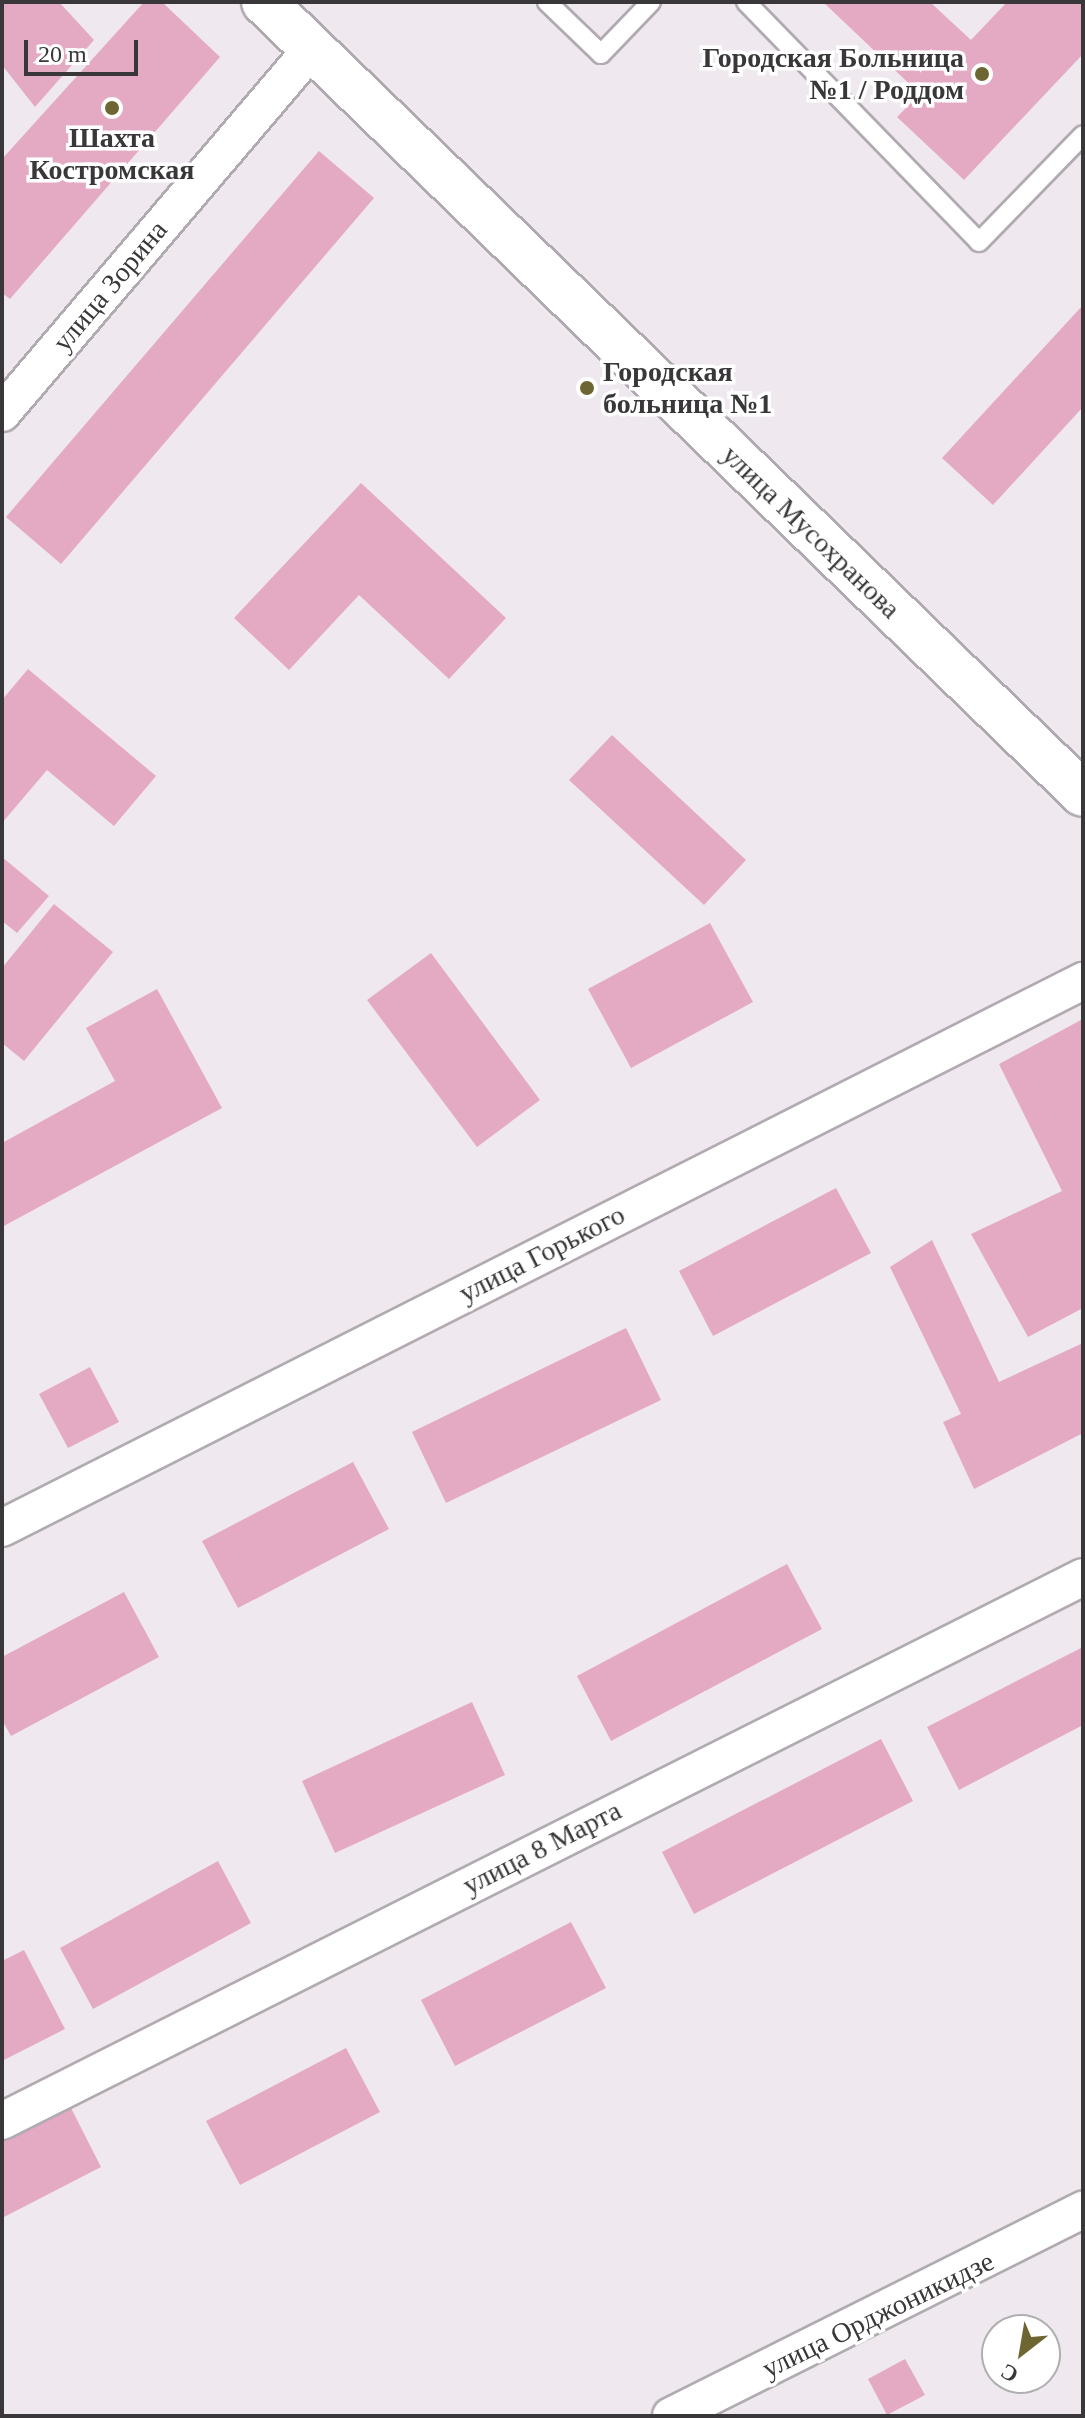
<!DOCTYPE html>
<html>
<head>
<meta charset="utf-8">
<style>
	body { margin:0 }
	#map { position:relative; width:1085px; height:2418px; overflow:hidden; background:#efe8ef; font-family:Georgia,serif }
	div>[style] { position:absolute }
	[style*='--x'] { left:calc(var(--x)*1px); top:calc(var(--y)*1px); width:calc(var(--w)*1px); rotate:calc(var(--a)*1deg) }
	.building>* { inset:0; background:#e5aac3 }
	.roads { filter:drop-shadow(2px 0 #b1aab1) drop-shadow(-2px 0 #b1aab1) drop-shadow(0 2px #b1aab1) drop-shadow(0 -2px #b1aab1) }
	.lane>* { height:18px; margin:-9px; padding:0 9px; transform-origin:9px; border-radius:9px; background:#fff }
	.street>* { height:36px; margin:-18px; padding:0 18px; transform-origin:18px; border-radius:18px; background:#fff }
	.primary>* { height:44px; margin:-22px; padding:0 22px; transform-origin:22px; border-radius:22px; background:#fff }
	.dots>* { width:22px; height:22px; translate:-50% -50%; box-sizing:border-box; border:4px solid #fff; border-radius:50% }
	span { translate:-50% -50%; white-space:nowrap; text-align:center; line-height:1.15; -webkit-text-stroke:7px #fff; paint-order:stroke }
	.poi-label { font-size:28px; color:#393739; font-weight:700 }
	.right { translate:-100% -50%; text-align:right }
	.left { translate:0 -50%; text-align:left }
	.street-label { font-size:28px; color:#393739 }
	.frame { position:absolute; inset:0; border:4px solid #393739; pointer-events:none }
	.north { position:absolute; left:981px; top:2314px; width:80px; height:80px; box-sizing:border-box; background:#fff; border:2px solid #b0afb0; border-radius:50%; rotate:211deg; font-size:22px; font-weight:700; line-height:32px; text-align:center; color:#393739 }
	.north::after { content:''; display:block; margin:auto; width:28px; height:36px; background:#6d6532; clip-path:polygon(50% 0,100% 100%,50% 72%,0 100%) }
	.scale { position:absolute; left:24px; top:40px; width:114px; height:36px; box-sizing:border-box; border:4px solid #393739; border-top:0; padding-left:10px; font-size:24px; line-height:28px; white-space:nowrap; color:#393739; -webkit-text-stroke:6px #fff; paint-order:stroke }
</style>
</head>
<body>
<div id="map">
	<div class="building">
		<i style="clip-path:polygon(2px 2px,59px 2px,94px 40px,35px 107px,2px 65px)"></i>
		<i style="clip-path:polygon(144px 2px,162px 2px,220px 57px,10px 299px,2px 293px,2px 159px)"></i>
		<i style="clip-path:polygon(823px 2px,930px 2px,971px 40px,1007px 2px,1083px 2px,1083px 54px,964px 180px,897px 117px,920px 94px)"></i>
		<i style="clip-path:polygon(319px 151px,374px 198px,61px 564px,6px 517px)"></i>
		<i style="clip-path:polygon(1083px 305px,1083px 407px,993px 505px,942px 458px)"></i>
		<i style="clip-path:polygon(361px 483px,506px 618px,449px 679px,359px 595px,289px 670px,234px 618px)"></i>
		<i style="clip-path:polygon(28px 669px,156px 776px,114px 826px,47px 770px,2px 823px,2px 700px)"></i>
		<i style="clip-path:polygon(612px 735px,746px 860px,704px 905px,569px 780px)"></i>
		<i style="clip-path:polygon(2px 857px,49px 896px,17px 933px,2px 921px)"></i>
		<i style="clip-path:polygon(54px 904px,113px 952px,24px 1061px,2px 1043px,2px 968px)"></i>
		<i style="clip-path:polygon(710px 923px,753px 1002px,631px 1068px,588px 989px)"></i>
		<i style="clip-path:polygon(431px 953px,540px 1100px,477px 1147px,367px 1000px)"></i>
		<i style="clip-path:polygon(157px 989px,222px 1108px,2px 1227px,2px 1143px,115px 1081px,86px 1028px)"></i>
		<i style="clip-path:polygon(1081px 1020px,1083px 1308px,1028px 1337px,971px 1234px,1062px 1191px,999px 1064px)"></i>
		<i style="clip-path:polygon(836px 1188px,871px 1253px,713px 1336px,679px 1271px)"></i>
		<i style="clip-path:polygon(932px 1240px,999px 1382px,1083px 1343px,1083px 1433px,974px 1489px,943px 1422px,961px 1414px,890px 1267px)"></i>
		<i style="clip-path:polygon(626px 1328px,661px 1400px,446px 1503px,412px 1432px)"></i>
		<i style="clip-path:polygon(90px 1367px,119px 1422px,68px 1448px,39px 1394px)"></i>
		<i style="clip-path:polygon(353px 1462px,389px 1529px,238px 1608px,202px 1541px)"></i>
		<i style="clip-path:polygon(787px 1564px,822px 1629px,611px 1741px,577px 1676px)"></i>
		<i style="clip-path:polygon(124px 1592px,159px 1657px,11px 1736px,2px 1720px,2px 1657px)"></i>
		<i style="clip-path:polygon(1083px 1647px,1083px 1725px,959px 1790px,927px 1727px)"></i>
		<i style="clip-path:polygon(472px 1702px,505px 1775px,335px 1853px,302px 1781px)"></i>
		<i style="clip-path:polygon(881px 1739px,913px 1801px,694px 1914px,662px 1852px)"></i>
		<i style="clip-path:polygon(218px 1861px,251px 1923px,93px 2009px,60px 1948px)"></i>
		<i style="clip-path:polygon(571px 1922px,606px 1988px,455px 2066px,421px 2000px)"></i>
		<i style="clip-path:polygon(24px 1950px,65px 2029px,2px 2061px,2px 1961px)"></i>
		<i style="clip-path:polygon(346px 2048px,380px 2112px,240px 2185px,206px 2121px)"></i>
		<i style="clip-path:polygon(68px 2102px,101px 2167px,2px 2218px,2px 2136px)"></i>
		<i style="clip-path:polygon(905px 2359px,925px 2395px,887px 2415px,868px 2379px)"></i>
	</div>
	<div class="roads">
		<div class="lane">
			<i style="--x:547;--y:2;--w:75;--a:43.9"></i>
			<i style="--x:601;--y:54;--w:72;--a:-46.1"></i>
			<i style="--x:746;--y:2;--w:334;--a:45.8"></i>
			<i style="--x:979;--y:242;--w:149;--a:-45.8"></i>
		</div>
		<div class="street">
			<i style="--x:2;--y:413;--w:478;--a:-49.6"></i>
			<i style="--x:2;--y:1528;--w:1212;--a:-26.84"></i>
			<i style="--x:2;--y:2121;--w:1210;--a:-26.71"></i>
			<i style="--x:671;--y:2416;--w:461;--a:-26.6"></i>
		</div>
		<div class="primary">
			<i style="--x:264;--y:2;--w:1139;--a:44.04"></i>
		</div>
	</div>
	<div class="dots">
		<i style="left:982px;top:74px;background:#6d6532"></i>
		<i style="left:112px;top:108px;background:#6d6532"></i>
		<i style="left:587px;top:388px;background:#6d6532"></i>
	</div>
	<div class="poi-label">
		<span class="right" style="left:964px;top:74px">Городская Больница<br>№1 / Роддом</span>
		<span style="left:112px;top:154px">Шахта<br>Костромская</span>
		<span class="left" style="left:603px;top:388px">Городская<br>больница №1</span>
	</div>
	<div class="street-label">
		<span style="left:110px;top:286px;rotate:-50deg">улица Зорина</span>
		<span style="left:811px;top:532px;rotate:44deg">улица Мусохранова</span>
		<span style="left:542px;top:1254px;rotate:-27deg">улица Горького</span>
		<span style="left:542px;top:1848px;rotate:-27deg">улица 8 Марта</span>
		<span style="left:878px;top:2315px;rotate:-26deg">улица Орджоникидзе</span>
	</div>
	<div class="frame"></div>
	<div class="north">С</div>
	<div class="scale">20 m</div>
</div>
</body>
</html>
